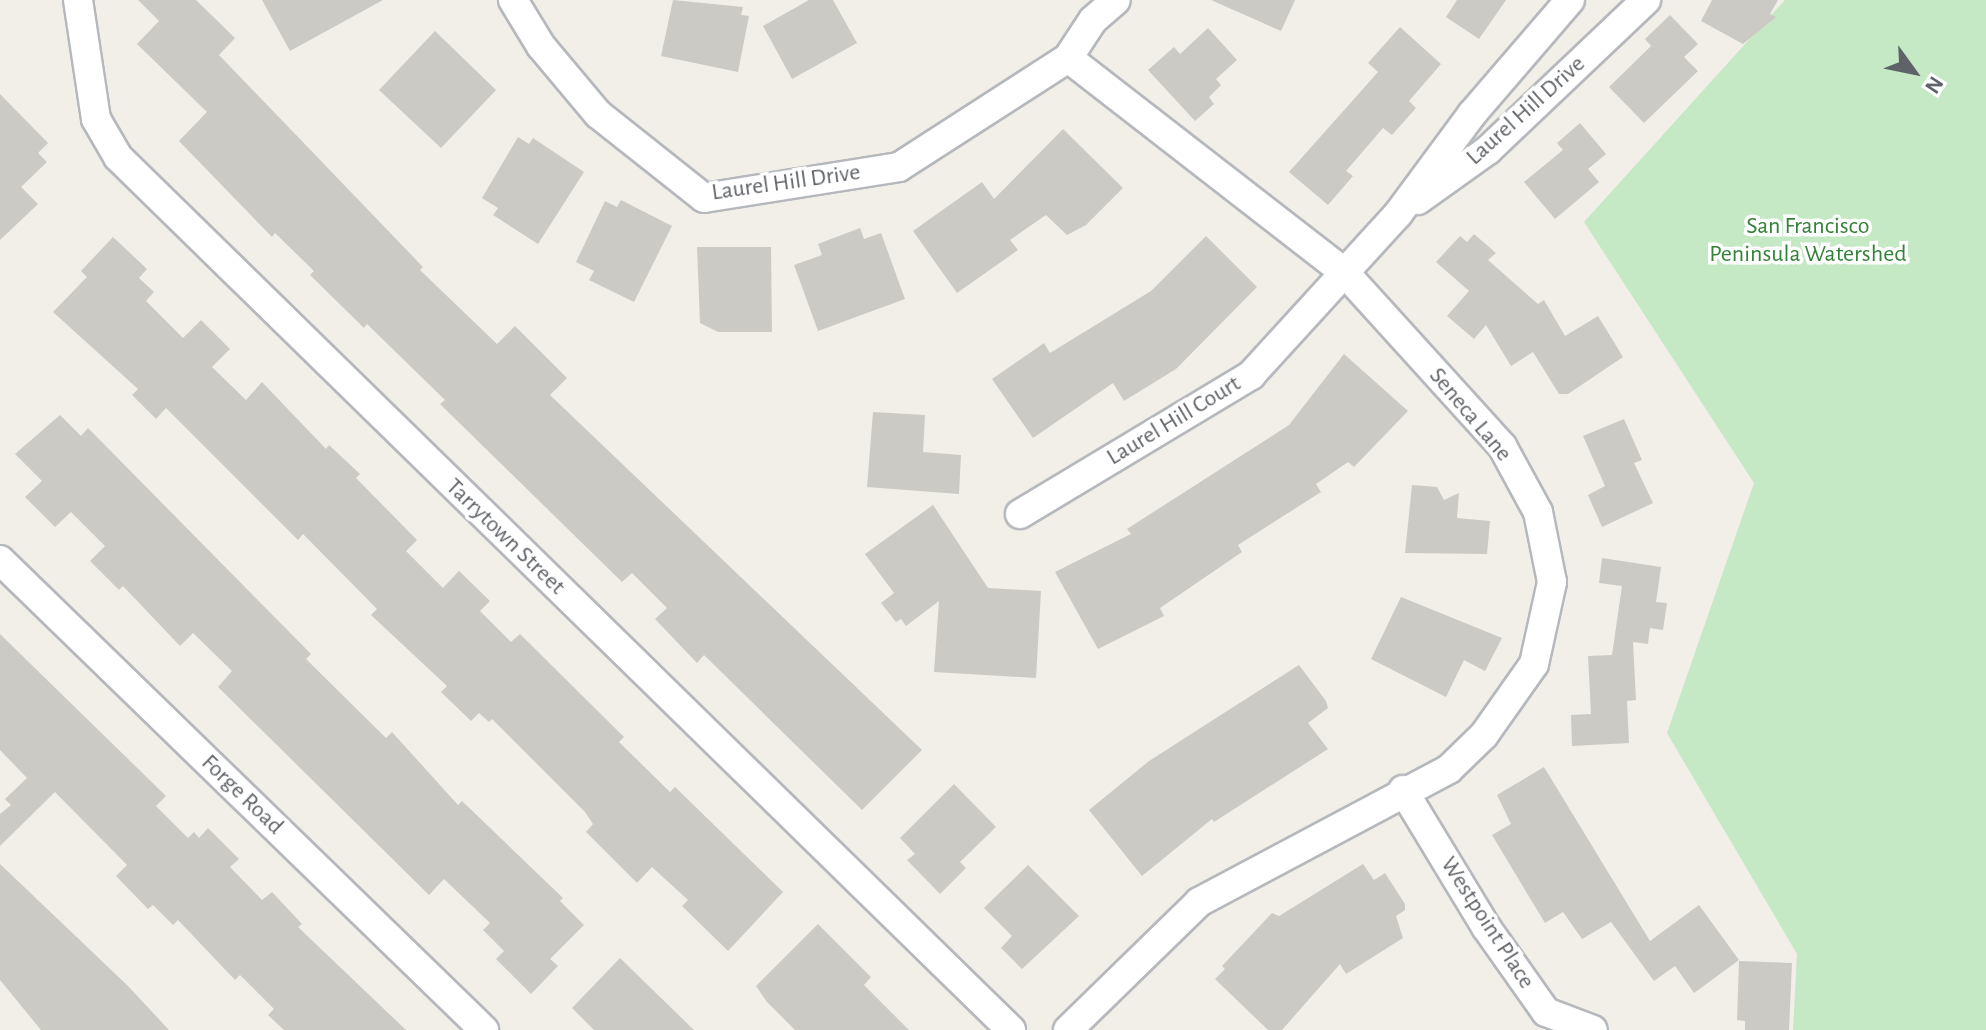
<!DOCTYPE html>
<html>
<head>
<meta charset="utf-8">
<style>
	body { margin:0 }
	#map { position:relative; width:1986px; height:1030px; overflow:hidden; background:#f1efe8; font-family:"Alegreya Sans",sans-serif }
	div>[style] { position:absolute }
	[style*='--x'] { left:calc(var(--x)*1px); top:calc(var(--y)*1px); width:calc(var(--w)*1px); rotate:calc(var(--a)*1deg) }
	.green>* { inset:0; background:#c5e8c5 }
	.building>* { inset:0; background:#cccac5 }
	.roads { filter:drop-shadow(2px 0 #b5b8bc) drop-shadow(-2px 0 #b5b8bc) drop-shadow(0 2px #b5b8bc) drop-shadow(0 -2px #b5b8bc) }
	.minor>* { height:28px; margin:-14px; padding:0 14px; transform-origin:14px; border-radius:14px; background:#fff }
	span { translate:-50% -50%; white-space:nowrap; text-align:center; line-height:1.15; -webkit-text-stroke:7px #fff; paint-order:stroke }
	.street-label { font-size:24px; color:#5f6368 }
	.park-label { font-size:24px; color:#348238 }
	.north { position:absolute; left:1874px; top:32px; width:80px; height:80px; -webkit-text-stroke:6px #fff; paint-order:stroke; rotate:123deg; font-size:22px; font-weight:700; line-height:32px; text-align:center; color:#5f6368 }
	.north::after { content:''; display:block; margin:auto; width:28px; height:36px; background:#5f6368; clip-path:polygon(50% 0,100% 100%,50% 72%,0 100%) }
</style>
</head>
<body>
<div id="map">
	<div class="green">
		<i style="clip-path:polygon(1785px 0,1986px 0,1986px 1030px,1793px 1030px,1797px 954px,1667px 733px,1754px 483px,1584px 222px)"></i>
	</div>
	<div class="building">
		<i style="clip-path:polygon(138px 0,196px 0,235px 38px,219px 55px,423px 267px,420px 270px,497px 344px,515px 326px,567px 378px,550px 395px,922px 750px,862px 810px,704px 655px,697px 663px,655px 619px,667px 608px,632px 573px,622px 582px,440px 404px,445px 400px,367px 324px,364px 328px,310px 275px,314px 271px,275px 233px,272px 237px,179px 141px,207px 112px,137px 44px,159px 21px)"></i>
		<i style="clip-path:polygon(262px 0,383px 0,290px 51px)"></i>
		<i style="clip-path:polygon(673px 0,743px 7px,741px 15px,749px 16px,738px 72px,661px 56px)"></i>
		<i style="clip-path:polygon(809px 0,833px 0,857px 43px,792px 79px,763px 26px)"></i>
		<i style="clip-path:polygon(1211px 0,1295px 0,1281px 31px)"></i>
		<i style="clip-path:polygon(1457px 0,1506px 0,1479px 39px,1446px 17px)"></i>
		<i style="clip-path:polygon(1712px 0,1778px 0,1770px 14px,1776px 17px,1743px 44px,1701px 21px)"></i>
		<i style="clip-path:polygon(1670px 15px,1698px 44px,1684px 57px,1698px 71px,1644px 123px,1609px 87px,1651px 46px,1645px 39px)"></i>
		<i style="clip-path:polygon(1400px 27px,1441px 64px,1409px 101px,1416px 108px,1392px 135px,1383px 128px,1346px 171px,1353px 176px,1328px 205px,1289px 172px,1378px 72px,1368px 63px)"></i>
		<i style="clip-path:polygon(1208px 28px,1237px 60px,1216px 79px,1221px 85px,1209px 97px,1214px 104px,1195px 121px,1148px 70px,1174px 47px,1180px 54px)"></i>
		<i style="clip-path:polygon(435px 31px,496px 90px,441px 148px,379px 90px)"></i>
		<i style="clip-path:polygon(0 94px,48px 143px,38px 153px,47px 162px,21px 187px,38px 204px,0 240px)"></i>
		<i style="clip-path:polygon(1580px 123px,1606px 154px,1588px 169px,1599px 182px,1555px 219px,1524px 182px,1563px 150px,1557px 143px)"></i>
		<i style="clip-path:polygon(1063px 129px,1123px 188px,1086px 225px,1067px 235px,1046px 215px,1010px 240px,1018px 250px,957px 293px,913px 231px,982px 182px,994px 199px)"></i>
		<i style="clip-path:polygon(518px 137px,529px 144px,533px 138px,584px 172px,538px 244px,493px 215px,498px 208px,482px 198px)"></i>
		<i style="clip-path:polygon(621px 200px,672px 226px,634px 302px,589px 280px,594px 271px,576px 262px,605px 201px,617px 207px)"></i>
		<i style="clip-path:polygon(860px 228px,864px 239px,881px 233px,905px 299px,818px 331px,794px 265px,822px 255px,818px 244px)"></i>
		<i style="clip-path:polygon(1474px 234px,1496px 253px,1488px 260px,1538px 304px,1544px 300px,1565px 336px,1598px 316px,1623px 357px,1568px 394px,1559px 394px,1533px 352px,1511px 366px,1486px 325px,1474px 339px,1447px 316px,1469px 291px,1436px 262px,1460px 236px,1467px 242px)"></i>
		<i style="clip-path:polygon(1206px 236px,1257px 287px,1176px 369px,1124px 401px,1113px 383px,1033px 438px,992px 379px,1044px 343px,1050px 353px,1151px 291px)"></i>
		<i style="clip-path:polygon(113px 237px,147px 269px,139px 278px,154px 292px,146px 301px,183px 338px,201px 320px,230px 349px,212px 367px,246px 400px,262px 382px,326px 449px,329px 445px,360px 474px,356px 478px,417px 540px,406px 551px,443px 588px,459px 571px,490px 601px,480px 611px,511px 642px,520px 634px,624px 737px,619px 742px,670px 792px,675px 787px,783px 892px,728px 951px,682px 906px,688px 900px,652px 867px,637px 883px,586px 832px,593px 824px,585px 812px,492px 719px,489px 722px,479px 713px,471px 721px,441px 692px,447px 686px,371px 615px,377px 609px,303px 534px,298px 540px,166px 408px,156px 419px,132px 395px,138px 389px,53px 312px,87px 277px,81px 271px)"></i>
		<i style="clip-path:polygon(697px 247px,771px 247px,772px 332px,718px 332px,700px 323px)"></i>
		<i style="clip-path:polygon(1344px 354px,1408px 411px,1354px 467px,1348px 462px,1316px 484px,1321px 492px,1238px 545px,1242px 552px,1160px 608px,1164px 616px,1098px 649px,1055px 572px,1131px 534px,1127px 529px,1289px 425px)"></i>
		<i style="clip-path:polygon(873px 412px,925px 415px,923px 452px,961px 455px,959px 494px,867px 487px)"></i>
		<i style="clip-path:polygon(60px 415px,81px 436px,88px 428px,311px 654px,306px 659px,386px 738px,392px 732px,458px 805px,462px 801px,563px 898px,560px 901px,584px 925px,550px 959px,558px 966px,531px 994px,496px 959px,504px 951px,483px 930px,490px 923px,444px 879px,429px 895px,218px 687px,232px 671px,193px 633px,180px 646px,123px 586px,119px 590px,90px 561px,105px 546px,71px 512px,55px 527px,25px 497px,42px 481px,15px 454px)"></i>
		<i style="clip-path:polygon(1624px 419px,1642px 460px,1634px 463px,1653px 503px,1602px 527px,1588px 495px,1605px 486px,1583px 436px)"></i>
		<i style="clip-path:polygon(1412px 485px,1437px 487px,1444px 500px,1459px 493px,1457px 518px,1490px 521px,1487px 554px,1405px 553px)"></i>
		<i style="clip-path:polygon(933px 505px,988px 588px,1041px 591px,1036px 678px,934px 672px,939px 601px,906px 626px,901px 619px,896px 622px,881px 603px,894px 593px,865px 554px)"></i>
		<i style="clip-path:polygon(1602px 558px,1661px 567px,1656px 602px,1667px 603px,1663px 630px,1650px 628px,1648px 644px,1633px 642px,1636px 700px,1627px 701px,1629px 743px,1572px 746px,1571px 715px,1591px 714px,1588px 656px,1612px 655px,1622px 586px,1599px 583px)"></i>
		<i style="clip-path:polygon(1401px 597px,1502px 638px,1485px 671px,1464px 660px,1446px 697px,1371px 659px)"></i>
		<i style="clip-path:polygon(0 634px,166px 796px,156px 806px,188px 838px,194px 832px,199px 838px,208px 828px,239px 859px,230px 867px,262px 900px,272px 892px,302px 924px,298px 927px,406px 1030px,284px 1030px,268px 1015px,274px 1009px,240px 975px,235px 980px,178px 920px,173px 925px,153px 905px,148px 909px,116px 876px,127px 865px,55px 792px,0 846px,0 814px,11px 805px,5px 799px,27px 778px,0 750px)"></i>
		<i style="clip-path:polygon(1299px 665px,1326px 701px,1328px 708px,1308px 723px,1328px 749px,1214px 822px,1212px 819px,1142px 876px,1089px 810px,1149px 761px)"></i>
		<i style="clip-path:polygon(1544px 767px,1650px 941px,1699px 905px,1739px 960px,1694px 993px,1675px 966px,1654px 981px,1611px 922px,1582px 939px,1563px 912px,1545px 923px,1492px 835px,1511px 824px,1497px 795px)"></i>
		<i style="clip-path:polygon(954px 784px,996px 827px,960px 862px,966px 868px,940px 894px,907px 860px,915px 854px,900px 838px)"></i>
		<i style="clip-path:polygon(0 864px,128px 986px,169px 1030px,41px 1030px,0 980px)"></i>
		<i style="clip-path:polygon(1363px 864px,1374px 880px,1385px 873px,1405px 904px,1405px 910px,1396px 916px,1403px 938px,1346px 974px,1340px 964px,1282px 1030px,1268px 1030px,1215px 979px,1225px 969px,1222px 966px,1272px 913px,1279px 916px)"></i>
		<i style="clip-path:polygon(1028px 865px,1079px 916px,1022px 969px,1001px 948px,1012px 936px,984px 908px)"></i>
		<i style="clip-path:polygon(818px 924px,871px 977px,864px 985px,909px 1030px,795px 1030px,767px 1002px,756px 986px)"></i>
		<i style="clip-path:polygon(620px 958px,694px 1030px,594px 1030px,572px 1008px)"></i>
		<i style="clip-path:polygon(1739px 961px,1792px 963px,1789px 1030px,1745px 1030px,1745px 1021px,1737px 1020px)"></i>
	</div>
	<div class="roads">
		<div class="minor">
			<i style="--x:78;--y:0;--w:120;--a:81.4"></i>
			<i style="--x:96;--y:119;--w:44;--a:59.9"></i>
			<i style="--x:118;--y:157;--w:1249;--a:44.35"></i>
			<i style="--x:513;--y:0;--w:54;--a:58.7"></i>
			<i style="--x:541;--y:46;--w:89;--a:50"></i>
			<i style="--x:598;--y:114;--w:135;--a:38.4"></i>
			<i style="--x:704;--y:198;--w:197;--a:-9"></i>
			<i style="--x:899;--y:167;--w:201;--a:-32.8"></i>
			<i style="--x:1068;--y:58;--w:45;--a:-56.7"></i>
			<i style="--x:1093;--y:20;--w:30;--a:-41"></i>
			<i style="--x:1418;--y:200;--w:86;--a:-35.5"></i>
			<i style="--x:1488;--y:150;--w:218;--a:-43.5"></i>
			<i style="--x:1020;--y:514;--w:270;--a:-31"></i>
			<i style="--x:1251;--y:375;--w:218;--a:-47.6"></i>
			<i style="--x:1398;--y:214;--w:124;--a:-53.5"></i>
			<i style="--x:1472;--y:114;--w:150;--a:-49.3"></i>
			<i style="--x:0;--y:560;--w:675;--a:44.16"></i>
			<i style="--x:1403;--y:790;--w:160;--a:58.8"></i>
			<i style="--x:1486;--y:927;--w:104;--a:54.8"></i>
			<i style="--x:1546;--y:1012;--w:50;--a:21"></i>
			<i style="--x:1068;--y:1030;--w:183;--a:-44.3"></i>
			<i style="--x:1199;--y:902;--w:283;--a:-28"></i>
			<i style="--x:1449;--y:769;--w:49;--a:-44.2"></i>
			<i style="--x:1484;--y:735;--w:87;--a:-54.8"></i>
			<i style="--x:1534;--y:664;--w:84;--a:-77.6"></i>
			<i style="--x:1552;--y:582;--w:71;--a:-101.3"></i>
			<i style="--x:1538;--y:512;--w:75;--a:-118.6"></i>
			<i style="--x:1502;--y:446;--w:235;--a:-132.2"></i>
			<i style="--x:1344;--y:272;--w:349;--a:-142.2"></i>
		</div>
	</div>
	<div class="street-label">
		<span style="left:1526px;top:111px;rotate:-42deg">Laurel Hill Drive</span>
		<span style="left:786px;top:183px;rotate:-8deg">Laurel Hill Drive</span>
		<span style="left:1470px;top:415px;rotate:50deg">Seneca Lane</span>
		<span style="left:1174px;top:421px;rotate:-31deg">Laurel Hill Court</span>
		<span style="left:505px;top:537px;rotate:44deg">Tarrytown Street</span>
		<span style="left:242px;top:795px;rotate:44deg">Forge Road</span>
		<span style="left:1487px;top:923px;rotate:57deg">Westpoint Place</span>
	</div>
	<div class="park-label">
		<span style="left:1808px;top:241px">San Francisco<br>Peninsula Watershed</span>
	</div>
	<div class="north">N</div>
</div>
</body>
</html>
